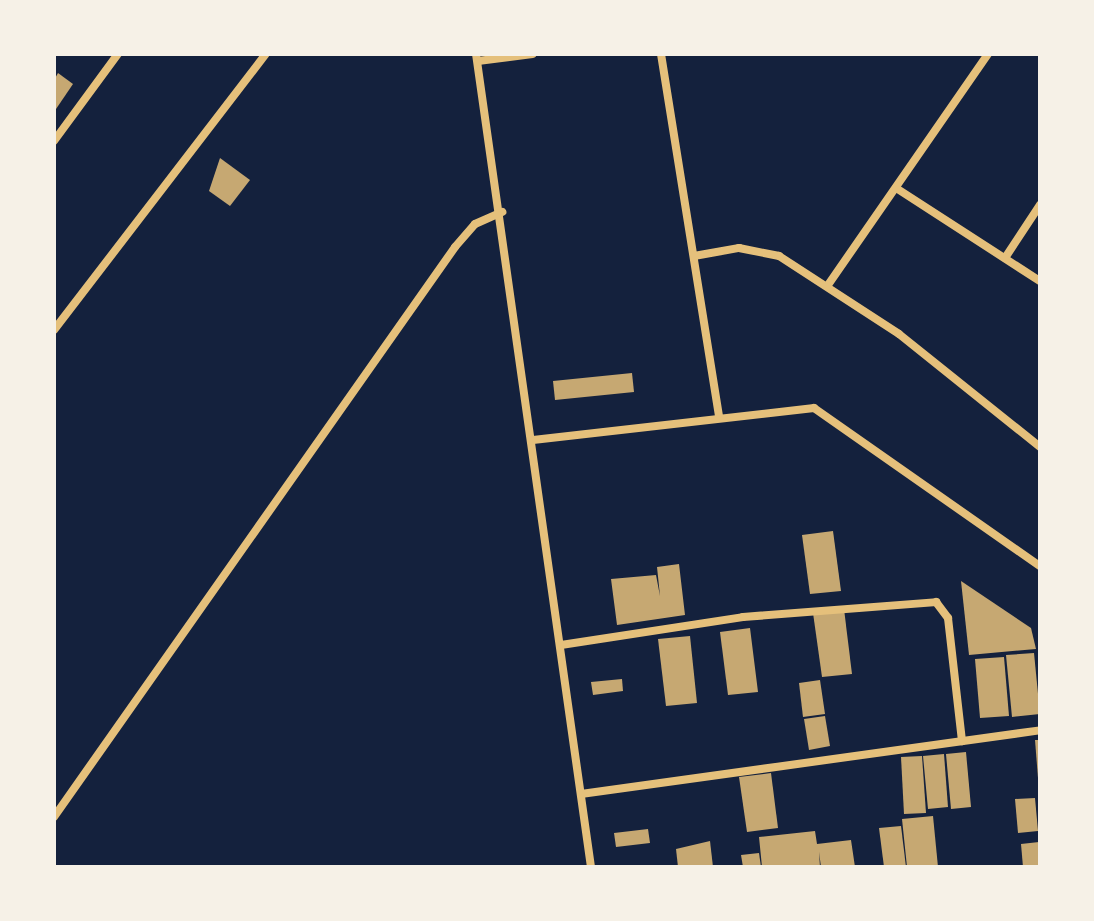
<!DOCTYPE html>
<html>
<head>
<meta charset="utf-8">
<style>
	body { margin:0 }
	#map { position:relative; width:1094px; height:921px; overflow:hidden; background:#14213d; font-family:"PT Sans Narrow",sans-serif }
	div>[style] { position:absolute }
	[style*='--x'] { left:calc(var(--x)*1px); top:calc(var(--y)*1px); width:calc(var(--w)*1px); rotate:calc(var(--a)*1deg) }
	.building>* { inset:0; background:#c6a872 }
	.minor>* { height:8px; margin:-4px; padding:0 4px; transform-origin:4px; border-radius:4px; background:#e5c07b }
	span { translate:-50% -50%; white-space:nowrap; text-align:center; line-height:1.15; -webkit-text-stroke:6px #f6f1e7; paint-order:stroke }
	.frame { position:absolute; inset:0; border:56px solid #f6f1e7; pointer-events:none }
</style>
</head>
<body>
<div id="map">
	<div class="building">
		<i style="clip-path:polygon(58px 73px,73px 84px,54px 112px,54px 80px)"></i>
		<i style="clip-path:polygon(220px 158px,250px 180px,230px 206px,209px 191px)"></i>
		<i style="clip-path:polygon(632px 373px,634px 392px,555px 400px,553px 381px)"></i>
		<i style="clip-path:polygon(833px 531px,841px 591px,810px 594px,802px 535px)"></i>
		<i style="clip-path:polygon(679px 564px,685px 615px,617px 625px,611px 579px,656px 575px,660px 596px,657px 567px)"></i>
		<i style="clip-path:polygon(961px 581px,1031px 628px,1036px 649px,969px 655px)"></i>
		<i style="clip-path:polygon(844px 609px,852px 674px,822px 677px,813px 613px)"></i>
		<i style="clip-path:polygon(750px 628px,758px 692px,728px 695px,720px 632px)"></i>
		<i style="clip-path:polygon(690px 636px,697px 703px,666px 706px,658px 639px)"></i>
		<i style="clip-path:polygon(1034px 653px,1040px 714px,1012px 717px,1006px 655px)"></i>
		<i style="clip-path:polygon(1004px 657px,1009px 716px,980px 718px,975px 659px)"></i>
		<i style="clip-path:polygon(622px 679px,623px 691px,593px 695px,591px 682px)"></i>
		<i style="clip-path:polygon(820px 680px,825px 714px,803px 717px,799px 683px)"></i>
		<i style="clip-path:polygon(825px 716px,830px 746px,809px 750px,804px 719px)"></i>
		<i style="clip-path:polygon(1035px 740px,1040px 740px,1040px 778px,1038px 778px)"></i>
		<i style="clip-path:polygon(966px 752px,971px 807px,951px 809px,946px 754px)"></i>
		<i style="clip-path:polygon(944px 754px,948px 807px,928px 809px,923px 756px)"></i>
		<i style="clip-path:polygon(922px 756px,926px 813px,904px 814px,901px 757px)"></i>
		<i style="clip-path:polygon(771px 773px,778px 828px,747px 832px,739px 777px)"></i>
		<i style="clip-path:polygon(1035px 798px,1038px 831px,1018px 833px,1015px 799px)"></i>
		<i style="clip-path:polygon(933px 816px,938px 867px,907px 867px,902px 819px)"></i>
		<i style="clip-path:polygon(901px 826px,906px 867px,884px 867px,879px 828px)"></i>
		<i style="clip-path:polygon(648px 829px,650px 843px,616px 847px,614px 833px)"></i>
		<i style="clip-path:polygon(815px 831px,817px 844px,851px 840px,855px 867px,821px 867px,819px 852px,820px 867px,762px 867px,759px 837px)"></i>
		<i style="clip-path:polygon(710px 841px,713px 867px,678px 867px,676px 849px)"></i>
		<i style="clip-path:polygon(1039px 842px,1040px 867px,1023px 867px,1021px 844px)"></i>
		<i style="clip-path:polygon(759px 853px,761px 867px,743px 867px,741px 855px)"></i>
	</div>
	<div class="minor">
		<i style="--x:476;--y:54;--w:821;--a:81.95"></i>
		<i style="--x:661;--y:54;--w:367;--a:80.9"></i>
		<i style="--x:478;--y:61;--w:55;--a:-7.3"></i>
		<i style="--x:54;--y:141;--w:108;--a:-53.7"></i>
		<i style="--x:896;--y:188;--w:171;--a:32.9"></i>
		<i style="--x:694;--y:256;--w:46;--a:-10.1"></i>
		<i style="--x:739;--y:248;--w:41;--a:11.3"></i>
		<i style="--x:779;--y:256;--w:143;--a:33"></i>
		<i style="--x:899;--y:334;--w:181;--a:38.7"></i>
		<i style="--x:1005;--y:258;--w:64;--a:-56.6"></i>
		<i style="--x:828;--y:285;--w:281;--a:-55.3"></i>
		<i style="--x:54;--y:330;--w:348;--a:-52.5"></i>
		<i style="--x:533;--y:440;--w:283;--a:-6.5"></i>
		<i style="--x:814;--y:408;--w:276;--a:35"></i>
		<i style="--x:561;--y:645;--w:184;--a:-8.7"></i>
		<i style="--x:743;--y:617;--w:194;--a:-4.4"></i>
		<i style="--x:936;--y:602;--w:20;--a:53"></i>
		<i style="--x:948;--y:618;--w:124;--a:83.5"></i>
		<i style="--x:581;--y:794;--w:463;--a:-7.9"></i>
		<i style="--x:54;--y:817;--w:697;--a:-54.87"></i>
		<i style="--x:455;--y:247;--w:30;--a:-49"></i>
		<i style="--x:475;--y:224;--w:30;--a:-24"></i>
	</div>
	<div class="frame"></div>
</div>
</body>
</html>
